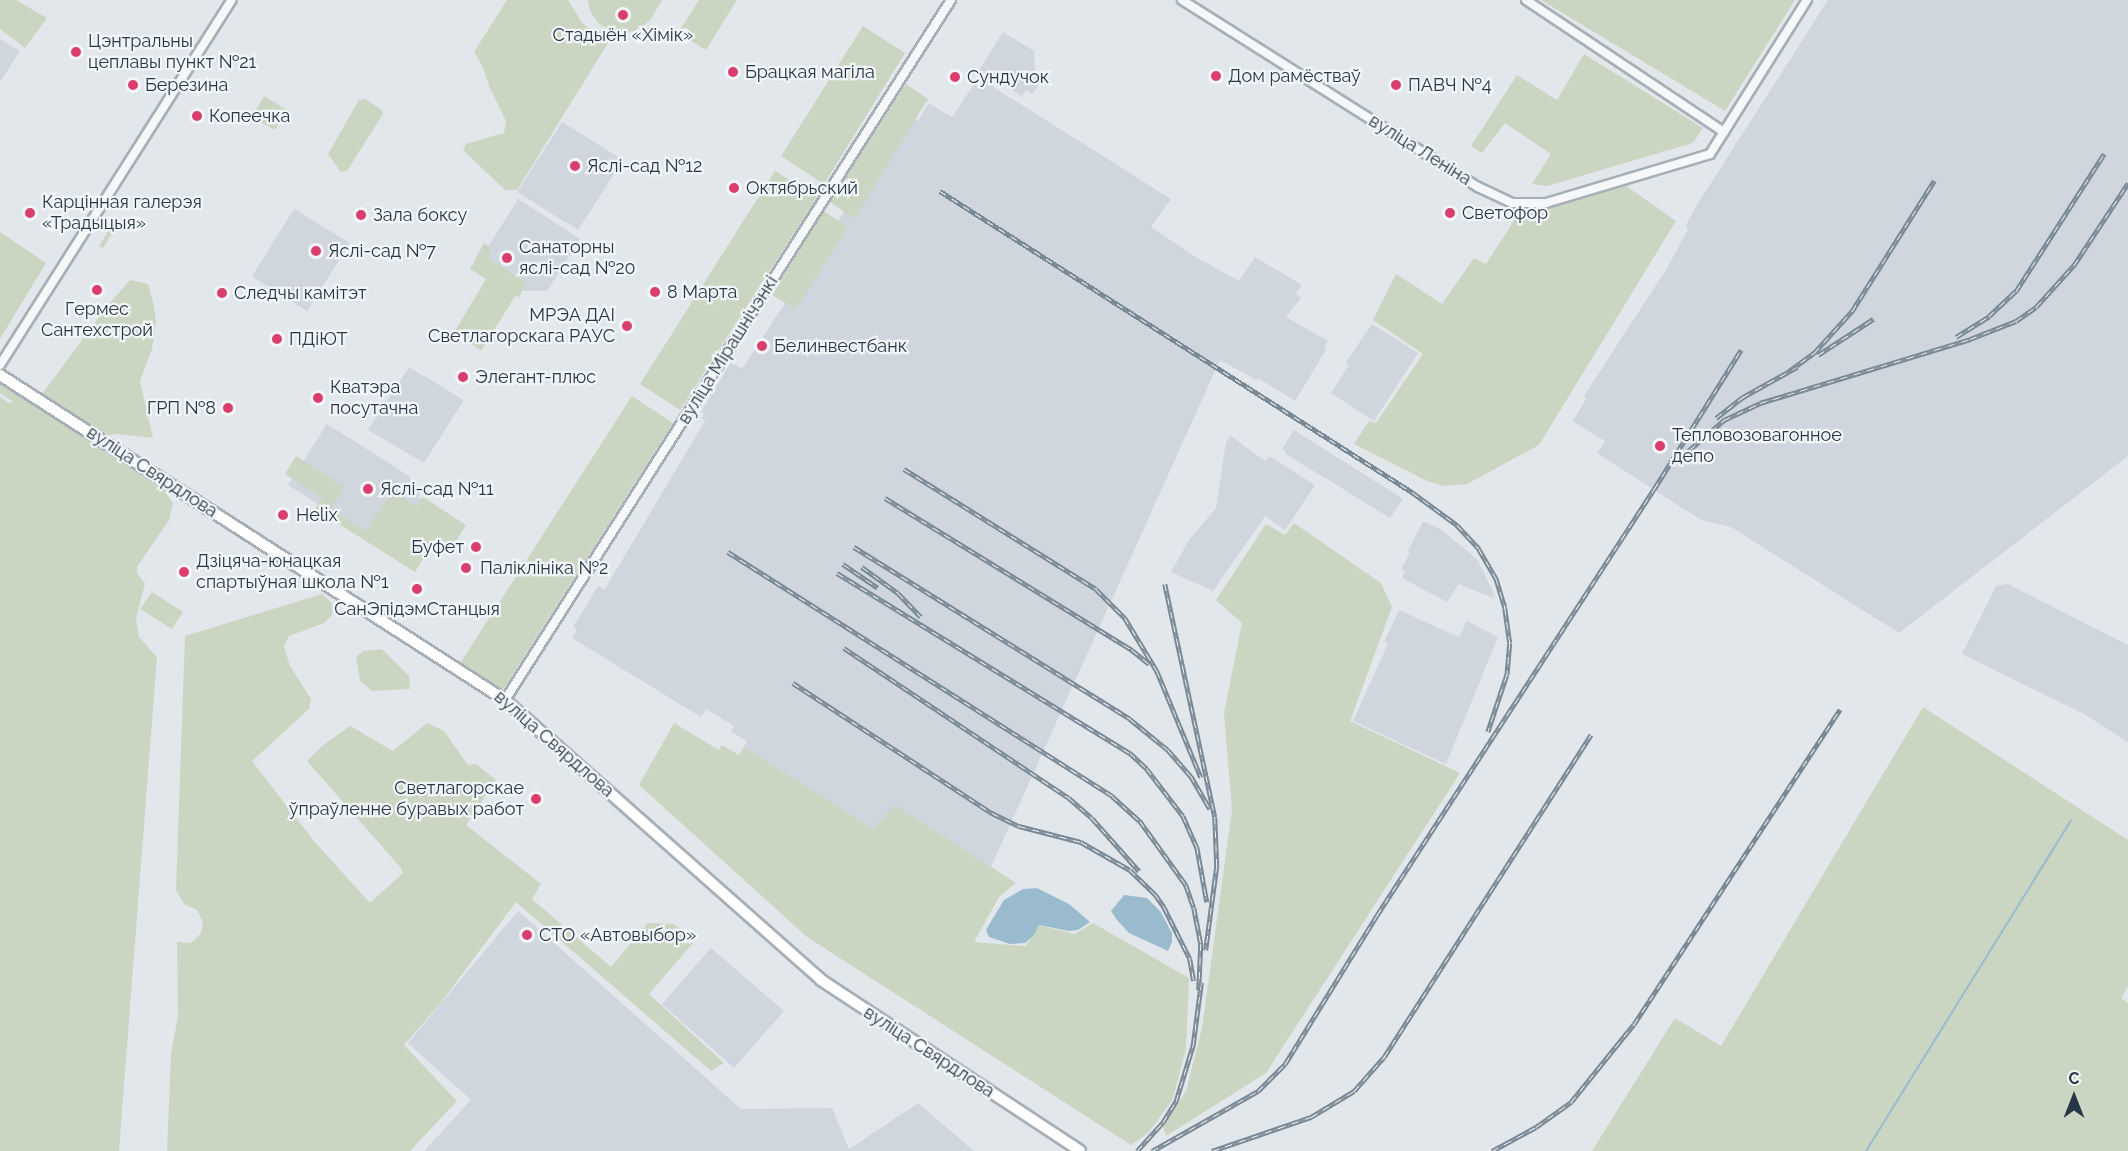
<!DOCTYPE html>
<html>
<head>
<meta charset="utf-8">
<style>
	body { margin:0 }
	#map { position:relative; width:2128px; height:1151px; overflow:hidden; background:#e2e7eb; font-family:Raleway,sans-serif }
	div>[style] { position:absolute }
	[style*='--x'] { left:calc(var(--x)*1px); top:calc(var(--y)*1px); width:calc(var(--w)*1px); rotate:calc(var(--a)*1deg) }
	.built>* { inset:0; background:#d0d6de }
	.green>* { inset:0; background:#cad6c2 }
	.water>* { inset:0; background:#9abbce }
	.stream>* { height:2px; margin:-1px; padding:0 1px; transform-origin:1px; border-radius:1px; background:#9abbce }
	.roads { filter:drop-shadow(2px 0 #a6afb6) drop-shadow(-2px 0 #a6afb6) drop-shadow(0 2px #a6afb6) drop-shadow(0 -2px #a6afb6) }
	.minor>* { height:8px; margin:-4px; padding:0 4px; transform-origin:4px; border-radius:4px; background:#f5f7f9 }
	.major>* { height:10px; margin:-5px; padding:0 5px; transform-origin:5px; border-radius:5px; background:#fff }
	.rail>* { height:4.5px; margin-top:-2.25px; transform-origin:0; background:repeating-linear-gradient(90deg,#f2f6f8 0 7px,#7a8996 0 14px); box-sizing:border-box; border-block:2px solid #7a8996 }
	.dots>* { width:16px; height:16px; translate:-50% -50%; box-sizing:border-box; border:3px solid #f2f6f8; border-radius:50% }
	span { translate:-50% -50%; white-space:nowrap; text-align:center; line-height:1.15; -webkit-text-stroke:4.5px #f2f6f8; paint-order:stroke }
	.poi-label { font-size:18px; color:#283745 }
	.left { translate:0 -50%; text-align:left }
	.right { translate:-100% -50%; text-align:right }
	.street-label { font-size:18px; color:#283745 }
	.north { position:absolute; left:2044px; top:1067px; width:60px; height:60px; -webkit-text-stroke:4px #f2f6f8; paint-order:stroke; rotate:0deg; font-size:16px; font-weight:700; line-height:24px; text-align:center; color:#283745 }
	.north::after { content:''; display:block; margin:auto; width:21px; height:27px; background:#283745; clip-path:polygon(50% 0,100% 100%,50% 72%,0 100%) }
</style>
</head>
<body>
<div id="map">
	<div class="built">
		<i style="clip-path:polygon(1828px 0,2128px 0,2128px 456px,1899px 633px,1731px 527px,1701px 520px,1597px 453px,1605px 441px,1573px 421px,1586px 399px,1584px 396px,1667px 268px,1688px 230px,1686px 225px,1695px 208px)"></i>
		<i style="clip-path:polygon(1003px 32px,1034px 51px,1035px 79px,1040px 83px,1033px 94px,1026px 90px,1022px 96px,979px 70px)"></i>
		<i style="clip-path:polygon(0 39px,20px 51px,0 82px)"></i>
		<i style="clip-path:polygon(987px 83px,1171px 199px,1151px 227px,1194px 256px,1239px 281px,1255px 257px,1302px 285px,1296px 294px,1301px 298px,1286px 317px,1328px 341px,1324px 349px,1326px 350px,1295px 401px,1258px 378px,1256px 380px,1220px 360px,990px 869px,873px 830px,744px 747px,747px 741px,731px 732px,734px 726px,706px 709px,701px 717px,572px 638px,577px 630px,573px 627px,598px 586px,605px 589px,705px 421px,702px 418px,704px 414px,701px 412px,731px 362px,742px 369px,907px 115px,918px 121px,929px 103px,952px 117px,974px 84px,981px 88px)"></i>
		<i style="clip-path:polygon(562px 122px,623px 160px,578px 230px,517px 192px)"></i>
		<i style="clip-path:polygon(518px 199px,580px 239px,547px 291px,523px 291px,478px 263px)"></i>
		<i style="clip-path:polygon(294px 209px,350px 243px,307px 311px,252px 276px)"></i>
		<i style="clip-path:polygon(1372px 324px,1418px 353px,1374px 421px,1331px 393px,1349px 365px,1346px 362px)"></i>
		<i style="clip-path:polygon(409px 367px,464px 400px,424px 463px,368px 430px)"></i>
		<i style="clip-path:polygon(327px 424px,409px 476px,420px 493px,418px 497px,427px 503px,385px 548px,288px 485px)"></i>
		<i style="clip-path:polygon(1294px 430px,1403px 499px,1390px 518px,1286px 454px,1283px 448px)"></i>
		<i style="clip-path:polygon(1231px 436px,1265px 461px,1269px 456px,1315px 485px,1285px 530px,1265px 516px,1213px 591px,1171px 572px,1189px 540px,1216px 508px,1226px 442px)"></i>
		<i style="clip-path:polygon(1423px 521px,1440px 529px,1477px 559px,1494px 594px,1493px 598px,1459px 584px,1447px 602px,1402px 578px,1405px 572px,1401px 569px,1410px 553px,1408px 551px)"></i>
		<i style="clip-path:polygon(2008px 584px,2128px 645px,2128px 742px,2084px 714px,1962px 654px,1996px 586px)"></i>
		<i style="clip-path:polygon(1399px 610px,1459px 637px,1467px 621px,1498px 637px,1446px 764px,1353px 721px,1388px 644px,1384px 642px)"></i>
		<i style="clip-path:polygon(518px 911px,741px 1109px,832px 1108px,849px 1149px,918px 1103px,974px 1151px,424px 1151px,471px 1100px,408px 1043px)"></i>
		<i style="clip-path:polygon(711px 948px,784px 1011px,734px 1068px,662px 1004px)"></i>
	</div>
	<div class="green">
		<i style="clip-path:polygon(0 0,16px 0,47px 18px,25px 48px,0 29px)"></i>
		<i style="clip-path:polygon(507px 0,568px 0,581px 21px,589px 29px,613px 35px,517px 190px,505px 190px,463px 150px,466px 144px,504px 133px,506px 121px,489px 86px,483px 67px,474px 52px)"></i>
		<i style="clip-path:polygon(588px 0,662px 0,651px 19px,640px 29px,626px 33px,611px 31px,598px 23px,590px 11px)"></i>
		<i style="clip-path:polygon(699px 0,737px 0,706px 50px,678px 33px)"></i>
		<i style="clip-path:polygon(1541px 0,1795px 0,1725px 111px)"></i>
		<i style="clip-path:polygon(863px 26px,905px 53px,824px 184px,781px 156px)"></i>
		<i style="clip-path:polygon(1584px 54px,1703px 128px,1693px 143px,1547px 186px,1532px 184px,1551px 154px,1505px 123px,1482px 153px,1471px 146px,1517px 75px,1557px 100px)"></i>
		<i style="clip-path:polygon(906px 84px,928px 99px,854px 219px,830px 202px)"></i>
		<i style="clip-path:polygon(264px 96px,287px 110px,275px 130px,252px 117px)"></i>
		<i style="clip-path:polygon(365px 99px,382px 110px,383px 114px,347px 171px,341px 172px,328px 154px,359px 100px)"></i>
		<i style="clip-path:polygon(775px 171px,817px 197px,680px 410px,640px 384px)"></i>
		<i style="clip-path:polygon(1626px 186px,1676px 221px,1539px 445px,1467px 484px,1444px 486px,1427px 481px,1354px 444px,1369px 421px,1376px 423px,1423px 354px,1373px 320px,1396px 274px,1442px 304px,1474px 258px,1486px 264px,1519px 213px)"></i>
		<i style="clip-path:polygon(824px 211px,848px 228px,796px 309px,772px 295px)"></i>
		<i style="clip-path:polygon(114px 222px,118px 224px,103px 248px,99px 246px)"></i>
		<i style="clip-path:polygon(0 232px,46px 263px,0 339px)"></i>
		<i style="clip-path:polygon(484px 243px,491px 248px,488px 258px,526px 282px,519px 298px,516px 295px,481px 351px,455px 331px,486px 279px,470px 269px)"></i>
		<i style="clip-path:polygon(130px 280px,148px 284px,154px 306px,156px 322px,152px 349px,140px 381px,153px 438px,118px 434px,99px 437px,40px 397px,107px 306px)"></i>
		<i style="clip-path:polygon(0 382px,163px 489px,173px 503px,169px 520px,137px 567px,137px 573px,145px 584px,136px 618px,139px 637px,157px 657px,119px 1151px,0 1151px,0 397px,9px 403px,13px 402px,0 393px)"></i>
		<i style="clip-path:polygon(632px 396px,673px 423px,502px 691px,461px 662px)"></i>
		<i style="clip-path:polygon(296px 456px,345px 487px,331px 509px,366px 531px,392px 491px,417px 507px,423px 497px,466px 525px,453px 546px,437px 537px,415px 572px,315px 509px,322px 498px,285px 474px)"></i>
		<i style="clip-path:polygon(1294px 523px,1381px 583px,1392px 607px,1350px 721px,1460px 773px,1266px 1073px,1166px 1136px,1163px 1127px,1186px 1091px,1202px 1028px,1232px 810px,1224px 713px,1242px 623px,1216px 600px,1266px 524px,1285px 535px)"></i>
		<i style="clip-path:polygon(152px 592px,183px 612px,172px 629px,140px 609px)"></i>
		<i style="clip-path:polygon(322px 594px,332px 603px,332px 615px,324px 623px,289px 636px,284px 646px,290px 666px,311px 699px,309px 709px,252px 761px,314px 841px,370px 903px,403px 873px,401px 868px,307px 761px,322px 746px,350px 726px,393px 751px,427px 723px,444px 731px,468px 765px,476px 764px,496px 780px,466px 825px,541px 884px,532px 899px,611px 967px,648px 923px,674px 924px,685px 933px,693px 943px,649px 994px,724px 1063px,711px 1071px,516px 902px,439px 1005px,404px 1045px,457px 1101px,410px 1151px,167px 1151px,171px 1054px,178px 1016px,177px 942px,191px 943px,201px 933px,203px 922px,197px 910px,184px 904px,176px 890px,185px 636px)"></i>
		<i style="clip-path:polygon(382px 649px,409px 676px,410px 689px,372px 691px,360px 681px,356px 657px,363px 651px)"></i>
		<i style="clip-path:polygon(1923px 707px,2128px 840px,2128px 986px,2121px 998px,2128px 1003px,2128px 1151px,1592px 1151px,1675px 1018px,1721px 1046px)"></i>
		<i style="clip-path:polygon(674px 723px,719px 750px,722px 745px,739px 755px,744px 747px,873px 829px,895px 805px,1016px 883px,999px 897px,974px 942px,1026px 946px,1038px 925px,1075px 934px,1093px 923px,1189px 978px,1186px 1048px,1173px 1099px,1149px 1132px,1131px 1145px,807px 937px,639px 785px)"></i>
	</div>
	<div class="water">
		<i style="clip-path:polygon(1037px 888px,1069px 904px,1090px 922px,1078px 930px,1069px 931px,1039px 925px,1034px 935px,1025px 943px,1010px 944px,989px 937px,986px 930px,1004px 900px,1023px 889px)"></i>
		<i style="clip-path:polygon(1124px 895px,1147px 898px,1160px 911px,1172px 933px,1172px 942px,1168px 951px,1129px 933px,1117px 920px,1111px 911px)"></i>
	</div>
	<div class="stream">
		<i style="--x:1866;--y:1151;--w:389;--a:-58.2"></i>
	</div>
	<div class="roads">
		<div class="minor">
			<i style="--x:1182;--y:0;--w:350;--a:32.3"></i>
			<i style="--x:1478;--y:187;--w:38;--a:25"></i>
			<i style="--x:1512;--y:203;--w:34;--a:0"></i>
			<i style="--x:1546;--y:203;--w:171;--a:-16.6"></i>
			<i style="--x:1710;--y:154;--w:182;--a:-57.8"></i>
			<i style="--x:1526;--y:0;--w:238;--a:33.7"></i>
			<i style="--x:0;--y:365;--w:432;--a:-57.6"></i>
			<i style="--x:505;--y:700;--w:830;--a:-57.5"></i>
		</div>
		<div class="major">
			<i style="--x:0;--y:375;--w:601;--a:32.76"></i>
			<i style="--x:505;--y:700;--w:422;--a:41.5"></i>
			<i style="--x:821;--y:980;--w:310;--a:33.4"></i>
		</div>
	</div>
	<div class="rail">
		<i style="--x:940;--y:191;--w:560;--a:32.53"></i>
		<i style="--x:1412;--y:492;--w:56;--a:36.3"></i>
		<i style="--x:1457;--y:525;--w:33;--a:47"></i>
		<i style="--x:1479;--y:549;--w:34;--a:60"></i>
		<i style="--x:1496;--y:578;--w:31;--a:73"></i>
		<i style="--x:1505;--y:608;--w:35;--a:82"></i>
		<i style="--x:1510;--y:643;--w:32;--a:95"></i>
		<i style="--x:1507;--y:675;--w:60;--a:108.4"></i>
		<i style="--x:1956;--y:337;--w:39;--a:-32"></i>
		<i style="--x:1989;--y:316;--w:37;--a:-43"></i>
		<i style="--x:2016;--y:291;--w:163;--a:-57.3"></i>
		<i style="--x:1818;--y:355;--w:66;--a:-33.2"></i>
		<i style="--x:1789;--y:371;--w:31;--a:-36"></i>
		<i style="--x:1814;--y:353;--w:57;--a:-47.9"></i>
		<i style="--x:1852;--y:311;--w:154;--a:-57.8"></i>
		<i style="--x:1716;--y:418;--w:34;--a:-38"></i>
		<i style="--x:1743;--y:397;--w:62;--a:-29.1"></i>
		<i style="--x:1679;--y:459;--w:60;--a:-40.9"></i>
		<i style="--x:1724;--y:420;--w:40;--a:-25"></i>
		<i style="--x:1760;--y:403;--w:220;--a:-16.9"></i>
		<i style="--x:1970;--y:339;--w:49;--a:-21.4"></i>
		<i style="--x:2016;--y:321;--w:24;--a:-35"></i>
		<i style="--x:2036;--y:307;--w:57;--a:-47.9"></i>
		<i style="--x:2074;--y:265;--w:98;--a:-56.6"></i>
		<i style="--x:904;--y:469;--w:226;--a:32"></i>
		<i style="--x:1096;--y:589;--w:41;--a:45"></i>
		<i style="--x:1125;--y:618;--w:62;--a:58.9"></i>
		<i style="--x:1157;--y:671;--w:115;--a:67.5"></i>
		<i style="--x:885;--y:498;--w:290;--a:31.6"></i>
		<i style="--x:1132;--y:650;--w:22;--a:39"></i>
		<i style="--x:854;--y:547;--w:325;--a:31.9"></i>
		<i style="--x:1130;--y:719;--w:49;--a:39.2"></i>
		<i style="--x:1168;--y:750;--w:35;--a:49"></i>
		<i style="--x:1191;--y:776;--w:38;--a:60"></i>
		<i style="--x:728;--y:552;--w:455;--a:32.4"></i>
		<i style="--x:1112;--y:796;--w:38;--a:42"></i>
		<i style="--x:1140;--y:821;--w:79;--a:54.3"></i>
		<i style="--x:1186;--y:885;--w:24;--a:71"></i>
		<i style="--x:1194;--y:908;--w:37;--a:79"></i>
		<i style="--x:1201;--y:944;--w:46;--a:92.5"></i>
		<i style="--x:843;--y:564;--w:42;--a:34.4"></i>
		<i style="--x:862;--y:567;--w:44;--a:35.8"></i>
		<i style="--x:898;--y:593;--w:33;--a:46"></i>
		<i style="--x:837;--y:573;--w:344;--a:31.6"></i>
		<i style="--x:1130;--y:753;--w:23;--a:43"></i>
		<i style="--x:1147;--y:769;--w:59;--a:52.5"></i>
		<i style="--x:1183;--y:816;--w:34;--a:66"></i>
		<i style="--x:1197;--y:847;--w:56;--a:79.7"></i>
		<i style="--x:1165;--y:584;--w:238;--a:77.9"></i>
		<i style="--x:1215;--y:817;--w:49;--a:87.7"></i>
		<i style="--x:1217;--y:866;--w:85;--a:97.5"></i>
		<i style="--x:844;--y:648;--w:270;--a:33.7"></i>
		<i style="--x:1069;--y:798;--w:30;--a:41"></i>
		<i style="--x:1092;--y:818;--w:71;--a:48.4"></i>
		<i style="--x:793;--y:683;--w:238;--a:33.2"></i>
		<i style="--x:992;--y:813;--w:30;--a:26"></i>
		<i style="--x:1019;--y:826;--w:64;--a:14.5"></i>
		<i style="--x:1081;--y:842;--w:56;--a:29.7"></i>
		<i style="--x:1130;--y:870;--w:35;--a:44"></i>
		<i style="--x:1155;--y:894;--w:16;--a:55"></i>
		<i style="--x:1164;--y:907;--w:58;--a:63.4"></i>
		<i style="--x:1190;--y:959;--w:22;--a:80"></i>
		<i style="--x:1137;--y:1151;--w:39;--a:-48"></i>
		<i style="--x:1163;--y:1122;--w:25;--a:-58"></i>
		<i style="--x:1176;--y:1101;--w:59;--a:-73.1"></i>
		<i style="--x:1193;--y:1045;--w:63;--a:-82.6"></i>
		<i style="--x:1152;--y:1151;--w:122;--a:-29.5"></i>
		<i style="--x:1258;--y:1091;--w:38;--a:-45"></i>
		<i style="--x:1285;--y:1064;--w:175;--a:-58.3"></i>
		<i style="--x:1377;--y:915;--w:508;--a:-56.97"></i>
		<i style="--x:1654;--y:489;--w:164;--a:-58"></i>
		<i style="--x:1212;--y:1151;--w:105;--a:-19"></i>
		<i style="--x:1311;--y:1117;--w:50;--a:-31.2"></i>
		<i style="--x:1354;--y:1091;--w:45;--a:-48.6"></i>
		<i style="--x:1384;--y:1057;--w:383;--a:-57.3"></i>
		<i style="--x:1492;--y:1151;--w:50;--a:-28.6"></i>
		<i style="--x:1536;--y:1127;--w:43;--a:-35.5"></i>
		<i style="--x:1571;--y:1102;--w:100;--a:-51.1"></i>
		<i style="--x:1634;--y:1024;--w:376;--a:-56.8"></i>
	</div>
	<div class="dots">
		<i style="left:623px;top:15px;background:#d93e6c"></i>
		<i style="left:76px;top:52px;background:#d93e6c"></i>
		<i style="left:733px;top:72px;background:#d93e6c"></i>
		<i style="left:1216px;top:76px;background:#d93e6c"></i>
		<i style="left:955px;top:77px;background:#d93e6c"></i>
		<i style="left:133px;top:85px;background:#d93e6c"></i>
		<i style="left:1396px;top:85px;background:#d93e6c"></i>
		<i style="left:197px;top:116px;background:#d93e6c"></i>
		<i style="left:575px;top:166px;background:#d93e6c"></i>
		<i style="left:734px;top:188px;background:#d93e6c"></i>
		<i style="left:30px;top:213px;background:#d93e6c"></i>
		<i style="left:1450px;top:213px;background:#d93e6c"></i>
		<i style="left:361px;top:215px;background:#d93e6c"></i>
		<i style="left:316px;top:251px;background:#d93e6c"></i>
		<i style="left:507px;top:258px;background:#d93e6c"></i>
		<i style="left:97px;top:290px;background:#d93e6c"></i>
		<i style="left:655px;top:292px;background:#d93e6c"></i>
		<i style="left:222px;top:293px;background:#d93e6c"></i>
		<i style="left:627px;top:326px;background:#d93e6c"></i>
		<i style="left:277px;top:339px;background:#d93e6c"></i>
		<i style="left:762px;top:346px;background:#d93e6c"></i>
		<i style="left:463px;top:377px;background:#d93e6c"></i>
		<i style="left:318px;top:398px;background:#d93e6c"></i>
		<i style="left:228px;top:408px;background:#d93e6c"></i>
		<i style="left:1660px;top:446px;background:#d93e6c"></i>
		<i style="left:368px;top:489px;background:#d93e6c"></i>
		<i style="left:283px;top:515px;background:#d93e6c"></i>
		<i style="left:476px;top:547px;background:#d93e6c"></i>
		<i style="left:466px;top:568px;background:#d93e6c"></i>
		<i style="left:184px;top:572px;background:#d93e6c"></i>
		<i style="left:417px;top:589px;background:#d93e6c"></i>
		<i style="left:536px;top:799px;background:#d93e6c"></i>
		<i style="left:527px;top:935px;background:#d93e6c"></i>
	</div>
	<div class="poi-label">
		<span style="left:623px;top:35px">Стадыён «Хімік»</span>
		<span class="left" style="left:88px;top:52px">Цэнтральны<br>цеплавы пункт №21</span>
		<span class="left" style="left:745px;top:72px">Брацкая магіла</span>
		<span class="left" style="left:1228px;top:76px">Дом рамёстваў</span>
		<span class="left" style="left:967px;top:77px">Сундучок</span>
		<span class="left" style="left:145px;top:85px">Березина</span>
		<span class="left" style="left:1408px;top:85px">ПАВЧ №4</span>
		<span class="left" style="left:209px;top:116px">Копеечка</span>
		<span class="left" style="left:587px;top:166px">Яслі-сад №12</span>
		<span class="left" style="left:746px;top:188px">Октябрьский</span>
		<span class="left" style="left:42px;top:213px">Карцінная галерэя<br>«Традыцыя»</span>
		<span class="left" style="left:1462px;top:213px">Светофор</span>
		<span class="left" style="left:373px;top:215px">Зала боксу</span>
		<span class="left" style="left:519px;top:258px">Санаторны<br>яслі-сад №20</span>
		<span class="left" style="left:328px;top:251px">Яслі-сад №7</span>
		<span class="left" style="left:667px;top:292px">8 Марта</span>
		<span class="left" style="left:234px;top:293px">Следчы камітэт</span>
		<span style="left:97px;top:320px">Гермес<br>Сантехстрой</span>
		<span class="right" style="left:615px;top:326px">МРЭА ДАІ<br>Светлагорскага РАУС</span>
		<span class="left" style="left:289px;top:339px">ПДіЮТ</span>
		<span class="left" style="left:774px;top:346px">Белинвестбанк</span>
		<span class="left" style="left:475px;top:377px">Элегант-плюс</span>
		<span class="left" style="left:330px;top:398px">Кватэра<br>посутачна</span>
		<span class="right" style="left:216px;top:408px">ГРП №8</span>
		<span class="left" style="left:1672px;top:446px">Тепловозовагонное<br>депо</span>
		<span class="left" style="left:380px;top:489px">Яслі-сад №11</span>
		<span class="left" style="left:296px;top:515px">Helix</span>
		<span class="right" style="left:464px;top:547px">Буфет</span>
		<span class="left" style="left:196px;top:572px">Дзіцяча-юнацкая<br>спартыўная школа №1</span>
		<span class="left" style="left:480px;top:568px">Паліклініка №2</span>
		<span style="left:417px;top:609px">СанЭпідэмСтанцыя</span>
		<span class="right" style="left:524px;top:799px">Светлагорскае<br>ўпраўленне буравых работ</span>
		<span class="left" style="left:539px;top:935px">СТО «Автовыбор»</span>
	</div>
	<div class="street-label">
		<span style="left:1420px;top:150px;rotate:32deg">вуліца Леніна</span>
		<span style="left:728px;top:350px;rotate:-58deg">вуліца Мірашнічэнкі</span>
		<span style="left:152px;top:472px;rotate:33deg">вуліца Свярдлова</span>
		<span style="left:554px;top:744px;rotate:41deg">вуліца Свярдлова</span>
		<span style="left:929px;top:1052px;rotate:33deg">вуліца Свярдлова</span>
	</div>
	<div class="north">С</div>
</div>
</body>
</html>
